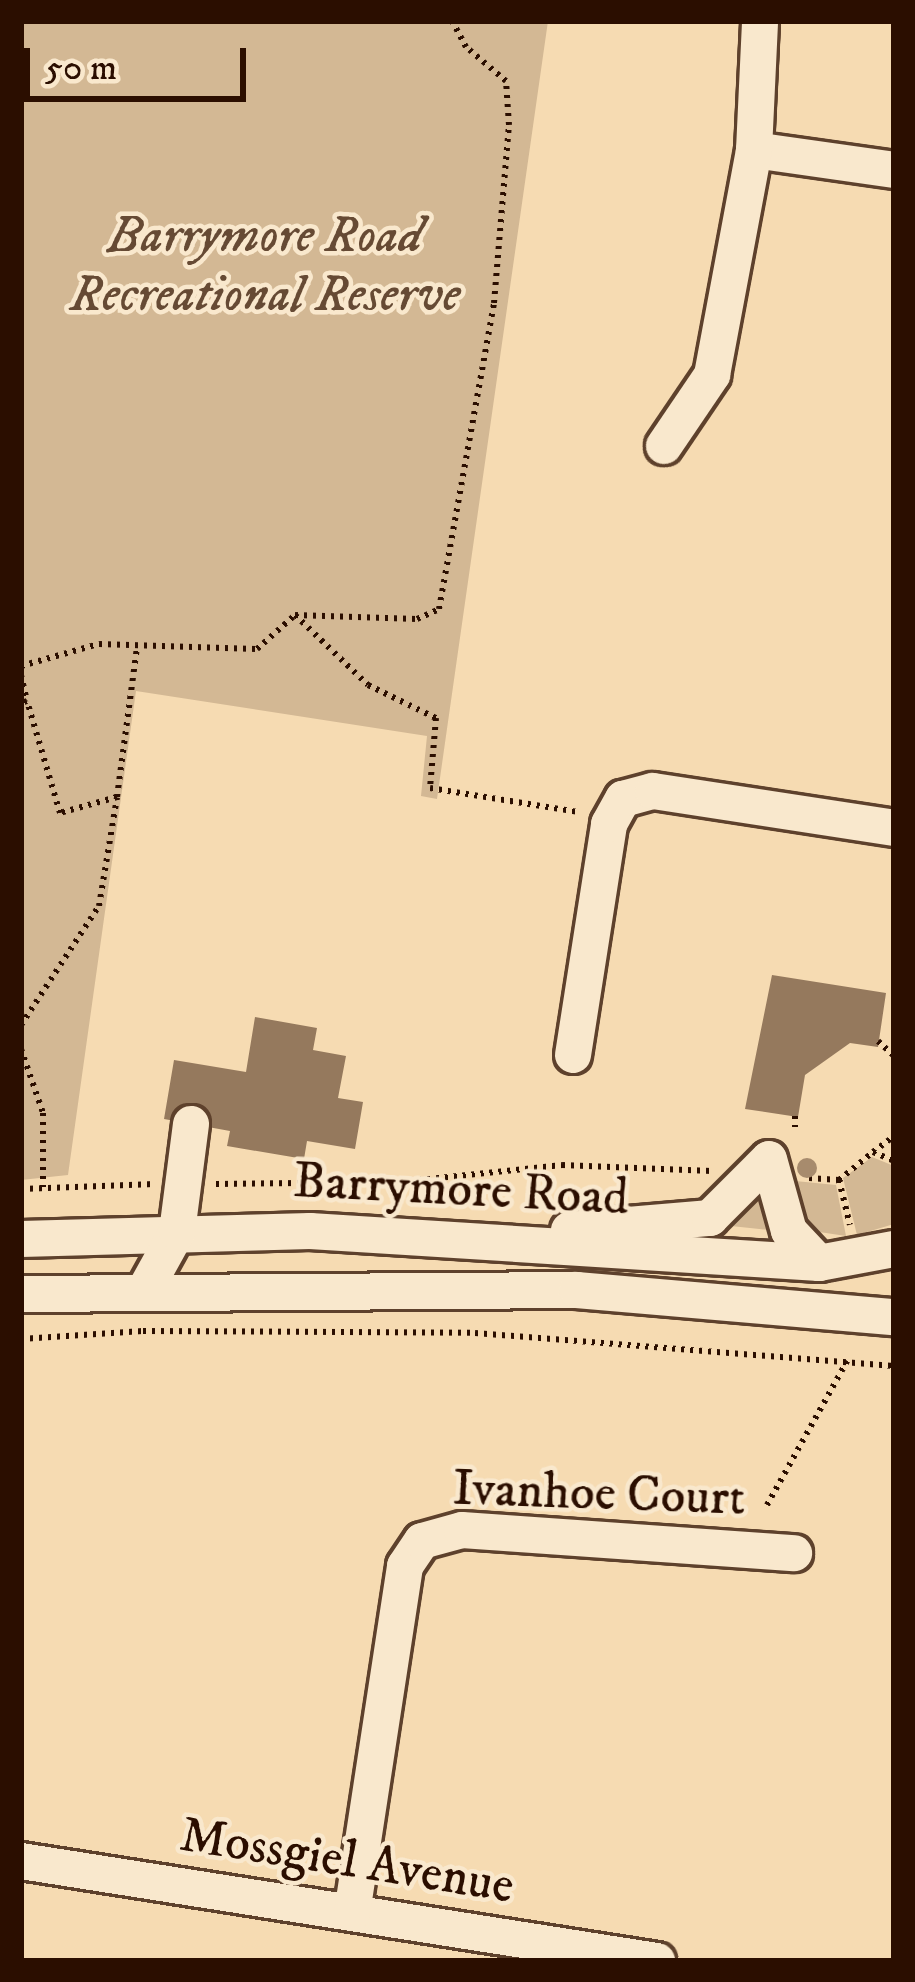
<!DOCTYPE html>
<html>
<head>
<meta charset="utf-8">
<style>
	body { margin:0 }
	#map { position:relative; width:915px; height:1982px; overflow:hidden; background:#f6dbb2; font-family:"IM FELL DW Pica",serif }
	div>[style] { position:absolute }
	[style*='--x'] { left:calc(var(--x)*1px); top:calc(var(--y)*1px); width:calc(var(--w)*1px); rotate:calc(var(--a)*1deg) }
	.green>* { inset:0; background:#d3b894 }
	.building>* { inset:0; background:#95795d }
	.path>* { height:6px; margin-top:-3px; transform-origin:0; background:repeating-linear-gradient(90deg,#2b0e00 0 3px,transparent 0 9px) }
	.roads { filter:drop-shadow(3px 0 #5e412c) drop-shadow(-3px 0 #5e412c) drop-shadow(0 3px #5e412c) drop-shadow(0 -3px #5e412c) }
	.minor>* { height:36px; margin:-18px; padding:0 18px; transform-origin:18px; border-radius:18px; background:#f9e8cd }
	.trees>* { width:20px; height:20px; margin:-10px; border-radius:50%; background:#a78b6d }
	span { translate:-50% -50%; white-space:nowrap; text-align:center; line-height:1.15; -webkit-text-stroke:9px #f9e8cd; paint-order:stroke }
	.park-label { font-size:51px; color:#664a34; font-style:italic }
	.street-label { font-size:51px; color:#2b0e00 }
	.frame { position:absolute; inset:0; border:24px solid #2b0e00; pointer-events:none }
	.scale { position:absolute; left:24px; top:48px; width:222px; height:54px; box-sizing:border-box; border:6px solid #2b0e00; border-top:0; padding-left:15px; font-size:36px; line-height:42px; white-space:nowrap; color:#2b0e00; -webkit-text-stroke:9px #f9e8cd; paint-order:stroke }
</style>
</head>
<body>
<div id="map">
	<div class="green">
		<i style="clip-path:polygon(21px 21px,548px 21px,437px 799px,421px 796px,427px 736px,136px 691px,68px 1175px,21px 1180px)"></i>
		<i style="clip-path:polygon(872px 1157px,894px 1166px,894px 1224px,857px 1235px,843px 1178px)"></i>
		<i style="clip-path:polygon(757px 1180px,769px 1230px,731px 1226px,730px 1224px)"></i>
		<i style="clip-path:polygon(785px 1180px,836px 1185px,846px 1236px,806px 1230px)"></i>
	</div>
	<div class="building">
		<i style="clip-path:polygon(772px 975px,886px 993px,878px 1047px,850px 1043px,805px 1075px,798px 1117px,745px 1109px)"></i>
		<i style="clip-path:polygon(255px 1017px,317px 1028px,313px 1050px,346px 1056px,338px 1098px,363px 1102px,355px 1149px,307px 1141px,304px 1159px,227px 1146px,230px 1131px,164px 1119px,174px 1060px,246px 1072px)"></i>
	</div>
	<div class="path">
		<i style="--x:295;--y:615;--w:101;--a:43.8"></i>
		<i style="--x:368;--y:685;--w:76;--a:25.9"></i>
		<i style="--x:436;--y:718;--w:70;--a:94.9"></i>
		<i style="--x:430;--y:788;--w:151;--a:9.2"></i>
		<i style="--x:21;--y:666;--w:81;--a:-15.8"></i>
		<i style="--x:99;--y:644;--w:158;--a:1.8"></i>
		<i style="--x:257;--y:649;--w:51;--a:-41.8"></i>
		<i style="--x:295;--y:615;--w:122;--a:1.9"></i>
		<i style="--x:417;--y:619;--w:24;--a:-24"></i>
		<i style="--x:439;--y:609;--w:311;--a:-79.8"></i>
		<i style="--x:494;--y:303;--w:179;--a:-85.2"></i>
		<i style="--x:509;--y:125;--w:44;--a:-93.9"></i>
		<i style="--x:506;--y:81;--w:52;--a:-139.6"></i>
		<i style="--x:466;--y:47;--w:30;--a:-118"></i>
		<i style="--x:21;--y:675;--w:27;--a:77"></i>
		<i style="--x:27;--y:701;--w:6;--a:162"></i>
		<i style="--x:117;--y:797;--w:151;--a:-82.4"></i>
		<i style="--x:21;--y:1025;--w:142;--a:-56.8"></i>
		<i style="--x:99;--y:906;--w:110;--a:-80.6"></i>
		<i style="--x:117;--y:797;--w:59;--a:164.3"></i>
		<i style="--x:60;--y:813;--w:117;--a:-106.4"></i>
		<i style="--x:878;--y:1041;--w:21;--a:43"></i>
		<i style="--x:21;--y:1049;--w:68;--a:71"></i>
		<i style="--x:43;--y:1113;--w:74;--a:90"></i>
		<i style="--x:795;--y:1116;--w:11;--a:90"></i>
		<i style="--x:873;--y:1152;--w:26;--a:-37"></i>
		<i style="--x:809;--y:1178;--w:30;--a:4"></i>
		<i style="--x:839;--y:1180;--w:46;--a:76.3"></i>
		<i style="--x:839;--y:1180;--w:44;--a:-39.5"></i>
		<i style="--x:873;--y:1152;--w:23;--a:23"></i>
		<i style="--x:216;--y:1184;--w:184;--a:-0.6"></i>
		<i style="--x:400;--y:1182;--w:163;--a:-6"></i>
		<i style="--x:562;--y:1165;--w:150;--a:2.3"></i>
		<i style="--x:21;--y:1189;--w:134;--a:-2.1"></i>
		<i style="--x:21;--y:1339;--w:122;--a:-3.8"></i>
		<i style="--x:143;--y:1331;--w:332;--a:0.3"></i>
		<i style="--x:475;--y:1333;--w:420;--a:4.5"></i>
		<i style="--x:767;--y:1505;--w:165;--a:-60.9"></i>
	</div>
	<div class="roads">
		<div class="minor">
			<i style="--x:754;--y:150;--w:141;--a:8.1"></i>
			<i style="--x:664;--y:446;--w:86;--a:-55.9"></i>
			<i style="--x:712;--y:375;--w:229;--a:-79.4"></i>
			<i style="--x:754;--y:150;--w:129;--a:-87.3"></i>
			<i style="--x:573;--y:1055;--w:234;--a:-81.1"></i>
			<i style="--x:609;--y:824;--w:29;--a:-61"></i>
			<i style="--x:623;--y:799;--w:31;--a:-15"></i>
			<i style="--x:653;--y:791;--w:244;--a:8.7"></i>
			<i style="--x:769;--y:1159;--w:75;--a:74.5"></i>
			<i style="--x:789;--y:1231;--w:44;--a:46.8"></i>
			<i style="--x:569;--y:1230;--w:142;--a:-4.9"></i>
			<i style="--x:710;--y:1218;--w:83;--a:-45"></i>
			<i style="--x:21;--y:1239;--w:289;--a:-1.6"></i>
			<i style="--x:310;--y:1231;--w:510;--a:3.6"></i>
			<i style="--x:819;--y:1263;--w:76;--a:-10.6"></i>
			<i style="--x:146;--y:1288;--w:64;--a:-61"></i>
			<i style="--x:177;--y:1232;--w:109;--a:-82.6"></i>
			<i style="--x:21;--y:1294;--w:556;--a:-0.41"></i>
			<i style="--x:577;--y:1290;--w:318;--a:4.9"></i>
			<i style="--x:21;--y:1861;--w:644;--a:8.94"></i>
			<i style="--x:352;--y:1913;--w:351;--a:-81.3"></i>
			<i style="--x:405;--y:1566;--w:30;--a:-56"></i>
			<i style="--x:422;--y:1541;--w:41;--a:-15.4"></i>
			<i style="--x:462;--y:1530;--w:333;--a:4"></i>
		</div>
	</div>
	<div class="trees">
		<i style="left:807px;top:1168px"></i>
	</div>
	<div class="park-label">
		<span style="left:265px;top:266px">Barrymore Road<br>Recreational Reserve</span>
	</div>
	<div class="street-label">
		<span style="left:461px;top:1190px;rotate:3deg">Barrymore Road</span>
		<span style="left:599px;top:1494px;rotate:2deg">Ivanhoe Court</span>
		<span style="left:347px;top:1861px;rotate:9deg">Mossgiel Avenue</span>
	</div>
	<div class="frame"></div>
	<div class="scale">50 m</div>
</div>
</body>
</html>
